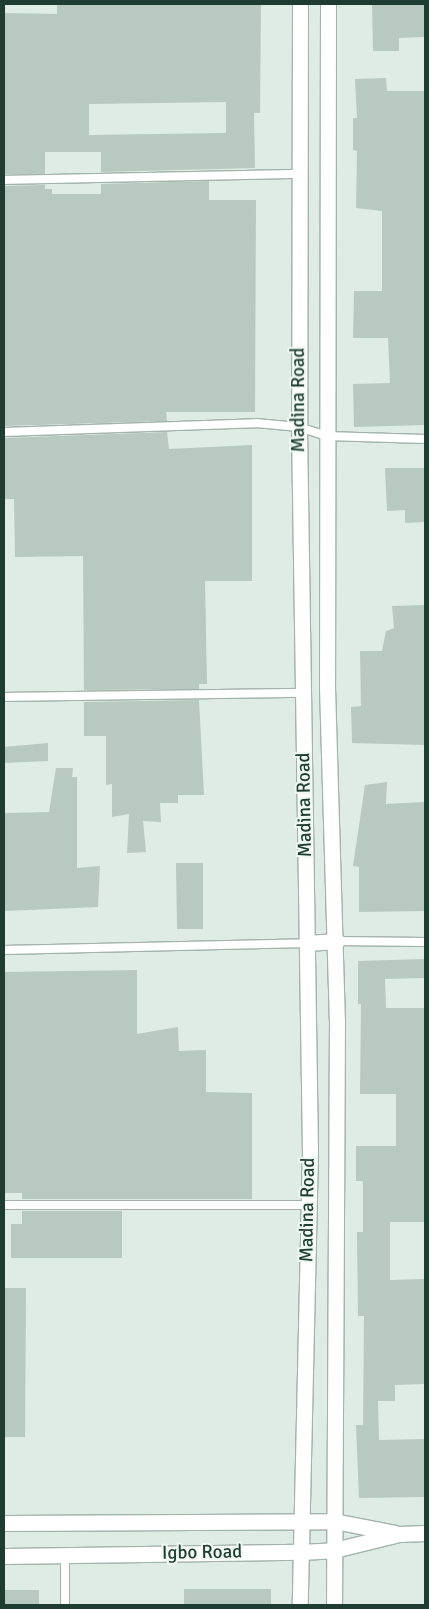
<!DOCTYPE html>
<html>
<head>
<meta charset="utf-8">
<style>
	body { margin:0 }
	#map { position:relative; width:429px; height:1609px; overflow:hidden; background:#dfebe5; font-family:Signika,sans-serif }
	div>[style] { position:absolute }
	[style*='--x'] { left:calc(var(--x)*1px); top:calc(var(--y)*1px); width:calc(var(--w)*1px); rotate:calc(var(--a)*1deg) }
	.building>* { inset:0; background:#b7c9c0 }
	.roads { filter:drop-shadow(1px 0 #a2b3ac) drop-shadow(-1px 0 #a2b3ac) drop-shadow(0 1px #a2b3ac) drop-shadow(0 -1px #a2b3ac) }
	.lane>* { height:8px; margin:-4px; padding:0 4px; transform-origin:4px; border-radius:4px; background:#fff }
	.street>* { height:15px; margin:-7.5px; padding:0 7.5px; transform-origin:7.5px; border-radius:7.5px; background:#fff }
	.secondary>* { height:15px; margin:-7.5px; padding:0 7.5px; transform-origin:7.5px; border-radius:7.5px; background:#fff }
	span { translate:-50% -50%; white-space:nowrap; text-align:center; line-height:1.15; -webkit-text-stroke:4px #eff8f3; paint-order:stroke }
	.street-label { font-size:19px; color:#1f3c32 }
	.frame { position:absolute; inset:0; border:5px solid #1f3c32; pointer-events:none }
</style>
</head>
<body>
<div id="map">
	<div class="building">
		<i style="clip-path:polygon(evenodd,57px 4px,261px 4px,260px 113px,254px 113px,255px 168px,101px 172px,101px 152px,45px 152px,45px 174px,4px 174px,4px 13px,57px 14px,57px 4px,226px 102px,226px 133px,89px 135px,89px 104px,226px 102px)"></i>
		<i style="clip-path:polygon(372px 4px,425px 4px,425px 37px,399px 38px,399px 51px,373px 51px)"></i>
		<i style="clip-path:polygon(386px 78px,387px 91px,425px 91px,425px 425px,354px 427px,353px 384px,390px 383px,388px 338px,353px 338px,354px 291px,382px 291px,382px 211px,356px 208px,357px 151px,353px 150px,353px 118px,357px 118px,355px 79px)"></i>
		<i style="clip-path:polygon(209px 181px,209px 200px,256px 200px,255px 412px,166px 412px,167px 421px,4px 426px,4px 186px,45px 185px,45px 189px,52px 189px,52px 194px,101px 194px,101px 184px)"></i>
		<i style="clip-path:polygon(167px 432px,169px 449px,252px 445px,252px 581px,205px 581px,207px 684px,199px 684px,199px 689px,84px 690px,83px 556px,15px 557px,14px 499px,4px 499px,4px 438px)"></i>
		<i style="clip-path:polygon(385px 468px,425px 468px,425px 522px,405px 523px,405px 510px,387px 511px)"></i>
		<i style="clip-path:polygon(425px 605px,425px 745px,352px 743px,351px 707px,361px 706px,360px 651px,382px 651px,386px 631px,394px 628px,392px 606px)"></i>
		<i style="clip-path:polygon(199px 700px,204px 795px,178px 795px,178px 803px,160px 803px,161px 822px,143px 821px,146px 852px,127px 853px,129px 814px,112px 817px,112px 784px,106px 785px,106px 736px,84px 736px,84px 702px)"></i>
		<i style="clip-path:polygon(48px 743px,48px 761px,4px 763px,4px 747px)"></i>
		<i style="clip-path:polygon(56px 768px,73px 768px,72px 777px,77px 777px,77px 868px,100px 866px,98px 907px,4px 911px,4px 813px,49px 812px)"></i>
		<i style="clip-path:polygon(387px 782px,386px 804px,425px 802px,425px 911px,359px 912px,359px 867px,353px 866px,365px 785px)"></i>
		<i style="clip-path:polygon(176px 863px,203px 863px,203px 929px,177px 929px)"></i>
		<i style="clip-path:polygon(425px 959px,425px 978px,385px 979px,386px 1008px,425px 1008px,425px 1222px,390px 1222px,390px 1280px,424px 1279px,425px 1384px,395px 1385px,395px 1401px,378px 1401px,379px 1440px,425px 1439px,425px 1497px,359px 1498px,356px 1425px,363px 1425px,364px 1316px,358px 1316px,357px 1232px,363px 1232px,363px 1181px,356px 1181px,356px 1146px,396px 1146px,396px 1094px,360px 1094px,361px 1004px,358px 1004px,358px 961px)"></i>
		<i style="clip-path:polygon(137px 970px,137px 1034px,178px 1027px,179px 1051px,206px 1050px,206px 1092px,252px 1093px,252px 1199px,22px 1199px,22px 1193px,4px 1193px,4px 972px)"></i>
		<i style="clip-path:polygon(22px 1211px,122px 1211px,122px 1258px,11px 1258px,11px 1224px,22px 1224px)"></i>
		<i style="clip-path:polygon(4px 1288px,26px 1288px,25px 1437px,4px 1437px)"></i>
		<i style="clip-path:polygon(184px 1589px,271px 1589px,271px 1605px,184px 1605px)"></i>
		<i style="clip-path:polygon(4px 1590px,39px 1590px,39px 1605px,4px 1605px)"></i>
	</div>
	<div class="roads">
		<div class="lane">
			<i style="--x:4;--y:180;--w:296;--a:-1.2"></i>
			<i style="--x:4;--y:432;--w:252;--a:-2"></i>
			<i style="--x:256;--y:423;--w:43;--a:5.3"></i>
			<i style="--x:299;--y:427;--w:28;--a:18"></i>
			<i style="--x:326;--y:436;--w:99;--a:1.7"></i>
			<i style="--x:4;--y:697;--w:299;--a:-0.8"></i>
			<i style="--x:337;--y:941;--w:88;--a:0.7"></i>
			<i style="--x:4;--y:950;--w:303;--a:-1.3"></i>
			<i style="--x:4;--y:1205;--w:305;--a:0"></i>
			<i style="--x:65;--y:1605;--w:51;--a:-90"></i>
		</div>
		<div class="street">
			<i style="--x:307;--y:943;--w:30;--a:-4"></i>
		</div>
		<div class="secondary">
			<i style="--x:300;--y:4;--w:423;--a:90.1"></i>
			<i style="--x:299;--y:427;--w:724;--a:89.13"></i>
			<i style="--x:310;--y:1151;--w:454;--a:91.3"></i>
			<i style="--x:328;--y:4;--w:683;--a:90.08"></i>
			<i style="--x:327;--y:687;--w:333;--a:88.3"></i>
			<i style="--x:337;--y:1020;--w:585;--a:90.29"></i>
			<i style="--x:4;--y:1523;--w:330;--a:-0.3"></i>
			<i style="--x:334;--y:1521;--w:62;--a:11.1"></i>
			<i style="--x:4;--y:1556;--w:296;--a:-0.8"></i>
			<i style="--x:300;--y:1552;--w:34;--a:-3"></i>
			<i style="--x:334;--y:1550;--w:67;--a:-13.8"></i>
			<i style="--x:399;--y:1534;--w:26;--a:-2"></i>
		</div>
	</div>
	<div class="street-label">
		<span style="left:299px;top:400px;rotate:-90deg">Madina Road</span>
		<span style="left:305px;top:805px;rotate:-91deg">Madina Road</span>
		<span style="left:308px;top:1210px;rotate:-89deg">Madina Road</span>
		<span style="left:202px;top:1553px;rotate:-1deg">Igbo Road</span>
	</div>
	<div class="frame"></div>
</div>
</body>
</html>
